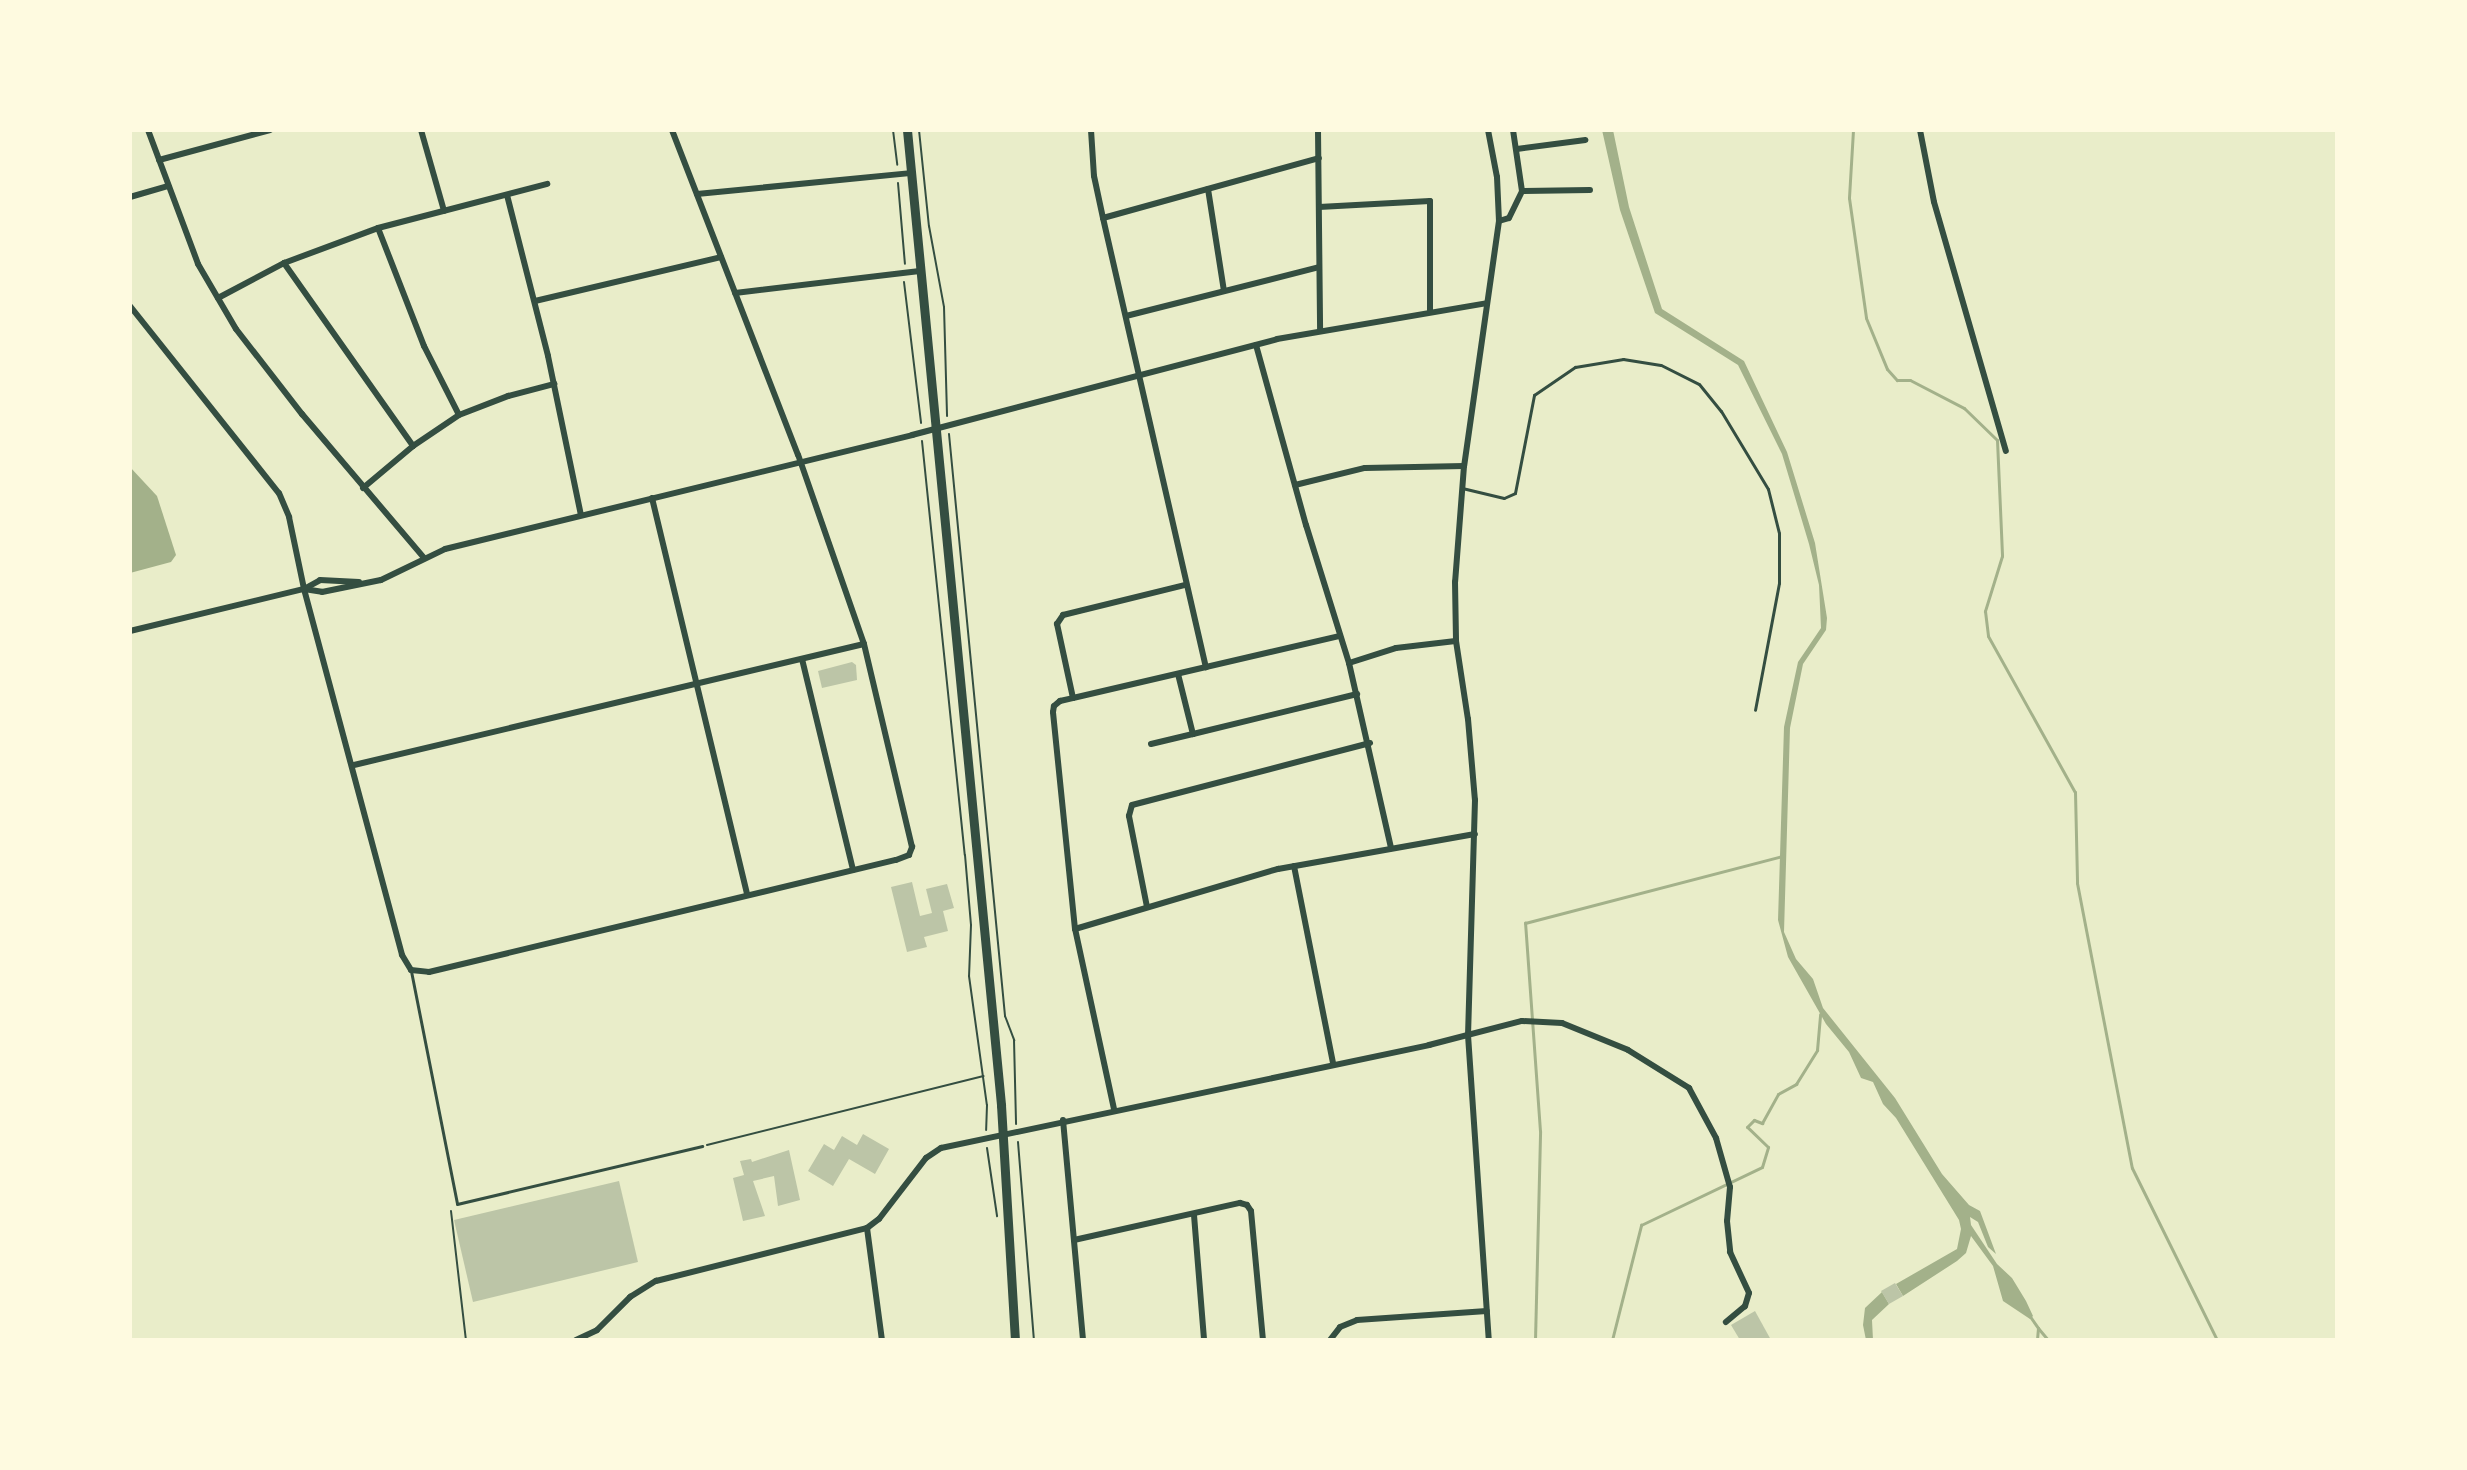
<!DOCTYPE html>
<html>
<head>
<meta charset="utf-8">
<style>
	body { margin:0 }
	#map { position:relative; width:2467px; height:1470px; overflow:hidden; background:#e9edc9; font-family:Roboto,sans-serif }
	div>[style] { position:absolute }
	[style*='--x'] { left:calc(var(--x)*1px); top:calc(var(--y)*1px); width:calc(var(--w)*1px); rotate:calc(var(--a)*1deg) }
	.water>* { inset:0; background:#a3b18a }
	.stream>* { height:3px; margin:-1.5px; padding:0 1.5px; transform-origin:1.5px; border-radius:1.5px; background:#a3b18a }
	.building>* { inset:0; background:#bcc5a7 }
	.path>* { height:2px; margin:-1px; padding:0 1px; transform-origin:1px; border-radius:1px; background:#344e41 }
	.service>* { height:3px; margin:-1.5px; padding:0 1.5px; transform-origin:1.5px; border-radius:1.5px; background:#344e41 }
	.minor>* { height:6px; margin:-3px; padding:0 3px; transform-origin:3px; border-radius:3px; background:#344e41 }
	.secondary>* { height:9px; margin:-4.5px; padding:0 4.5px; transform-origin:4.5px; border-radius:4.5px; background:#344e41 }
	span { translate:-50% -50%; white-space:nowrap; text-align:center; line-height:1.15; -webkit-text-stroke:6px #fefae0; paint-order:stroke }
	.frame { position:absolute; inset:0; border:132px solid #fefae0; pointer-events:none }
</style>
</head>
<body>
<div id="map">
	<div class="water">
		<i style="clip-path:polygon(1602px 130px,1613px 130px,1629px 207px,1662px 309px,1744px 361px,1787px 452px,1815px 543px,1827px 618px,1826px 630px,1803px 664px,1790px 728px,1784px 932px,1796px 959px,1813px 979px,1823px 1008px,1895px 1098px,1942px 1174px,1969px 1205px,1980px 1211px,1996px 1254px,1988px 1247px,1978px 1222px,1970px 1217px,1971px 1225px,1997px 1264px,2012px 1278px,2026px 1301px,2033px 1316px,2030px 1319px,2003px 1301px,1993px 1266px,1971px 1236px,1966px 1253px,1957px 1261px,1903px 1296px,1896px 1284px,1957px 1249px,1961px 1229px,1959px 1220px,1896px 1118px,1883px 1104px,1873px 1082px,1861px 1078px,1849px 1052px,1826px 1024px,1788px 957px,1778px 920px,1784px 727px,1798px 662px,1821px 628px,1819px 585px,1809px 544px,1782px 454px,1738px 365px,1655px 313px,1620px 210px)"></i>
		<i style="clip-path:polygon(130px 467px,157px 496px,176px 555px,171px 562px,130px 573px)"></i>
		<i style="clip-path:polygon(1882px 1292px,1889px 1304px,1872px 1320px,1873px 1340px,1866px 1340px,1863px 1325px,1865px 1308px)"></i>
	</div>
	<div class="stream">
		<i style="--x:1853;--y:130;--w:68;--a:93.4"></i>
		<i style="--x:1849;--y:198;--w:121;--a:81.9"></i>
		<i style="--x:1866;--y:318;--w:55;--a:67.6"></i>
		<i style="--x:1887;--y:369;--w:15;--a:48"></i>
		<i style="--x:1897;--y:380;--w:13;--a:0"></i>
		<i style="--x:1910;--y:380;--w:61;--a:27.4"></i>
		<i style="--x:1964;--y:408;--w:46;--a:44.1"></i>
		<i style="--x:1997;--y:440;--w:116;--a:87.5"></i>
		<i style="--x:2002;--y:556;--w:58;--a:107.2"></i>
		<i style="--x:1985;--y:611;--w:25;--a:83"></i>
		<i style="--x:1988;--y:636;--w:179;--a:60.9"></i>
		<i style="--x:2075;--y:792;--w:91;--a:88.7"></i>
		<i style="--x:2077;--y:883;--w:290;--a:79.1"></i>
		<i style="--x:2132;--y:1168;--w:192;--a:63.7"></i>
		<i style="--x:2029;--y:1315;--w:16;--a:55"></i>
		<i style="--x:2038;--y:1328;--w:12;--a:95"></i>
		<i style="--x:2038;--y:1328;--w:16;--a:50"></i>
		<i style="--x:1535;--y:1340;--w:209;--a:-88.6"></i>
		<i style="--x:1540;--y:1131;--w:209;--a:-94.1"></i>
		<i style="--x:1525;--y:923;--w:267;--a:-14.6"></i>
		<i style="--x:1612;--y:1340;--w:119;--a:-75.8"></i>
		<i style="--x:1641;--y:1225;--w:134;--a:-25.6"></i>
		<i style="--x:1762;--y:1167;--w:21;--a:-73"></i>
		<i style="--x:1768;--y:1147;--w:29;--a:-136"></i>
		<i style="--x:1747;--y:1127;--w:10;--a:-45"></i>
		<i style="--x:1754;--y:1120;--w:9;--a:21"></i>
		<i style="--x:1762;--y:1123;--w:33;--a:-61"></i>
		<i style="--x:1778;--y:1094;--w:21;--a:-29"></i>
		<i style="--x:1796;--y:1084;--w:40;--a:-58"></i>
		<i style="--x:1817;--y:1050;--w:36;--a:-85"></i>
	</div>
	<div class="building">
		<i style="clip-path:polygon(852px 662px,856px 665px,857px 680px,822px 688px,818px 671px)"></i>
		<i style="clip-path:polygon(912px 882px,920px 916px,932px 913px,926px 889px,947px 884px,954px 908px,943px 911px,948px 931px,924px 937px,927px 947px,907px 952px,891px 887px)"></i>
		<i style="clip-path:polygon(863px 1134px,889px 1149px,875px 1174px,849px 1159px,833px 1186px,808px 1171px,824px 1144px,834px 1150px,842px 1136px,857px 1145px)"></i>
		<i style="clip-path:polygon(789px 1150px,800px 1200px,778px 1206px,774px 1176px,753px 1181px,765px 1216px,743px 1221px,733px 1178px,744px 1175px,740px 1161px,751px 1159px,752px 1162px)"></i>
		<i style="clip-path:polygon(619px 1181px,638px 1262px,473px 1302px,454px 1220px)"></i>
		<i style="clip-path:polygon(1895px 1283px,1903px 1296px,1889px 1304px,1881px 1291px)"></i>
		<i style="clip-path:polygon(1755px 1311px,1771px 1340px,1740px 1340px,1731px 1325px)"></i>
	</div>
	<div class="path">
		<i style="--x:893;--y:130;--w:35;--a:83"></i>
		<i style="--x:919;--y:130;--w:97;--a:84.1"></i>
		<i style="--x:929;--y:226;--w:82;--a:79.5"></i>
		<i style="--x:944;--y:307;--w:109;--a:88.4"></i>
		<i style="--x:898;--y:183;--w:81;--a:85.1"></i>
		<i style="--x:904;--y:282;--w:142;--a:83.1"></i>
		<i style="--x:949;--y:434;--w:585;--a:84.5"></i>
		<i style="--x:1005;--y:1016;--w:26;--a:69"></i>
		<i style="--x:1014;--y:1040;--w:84;--a:88.6"></i>
		<i style="--x:922;--y:441;--w:416;--a:84.1"></i>
		<i style="--x:965;--y:855;--w:70;--a:85.1"></i>
		<i style="--x:971;--y:925;--w:51;--a:92.2"></i>
		<i style="--x:969;--y:976;--w:130;--a:82.1"></i>
		<i style="--x:987;--y:1105;--w:25;--a:92"></i>
		<i style="--x:1018;--y:1142;--w:199;--a:85.4"></i>
		<i style="--x:707;--y:1145;--w:285;--a:-14"></i>
		<i style="--x:987;--y:1148;--w:69;--a:81.6"></i>
		<i style="--x:451;--y:1211;--w:130;--a:83.4"></i>
	</div>
	<div class="service">
		<i style="--x:1462;--y:488;--w:43;--a:13.4"></i>
		<i style="--x:1504;--y:498;--w:12;--a:-24"></i>
		<i style="--x:1515;--y:493;--w:100;--a:-79"></i>
		<i style="--x:1534;--y:395;--w:50;--a:-34.3"></i>
		<i style="--x:1575;--y:367;--w:49;--a:-9.5"></i>
		<i style="--x:1623;--y:359;--w:38;--a:9"></i>
		<i style="--x:1661;--y:365;--w:42;--a:26.6"></i>
		<i style="--x:1699;--y:384;--w:35;--a:51"></i>
		<i style="--x:1721;--y:411;--w:91;--a:58.9"></i>
		<i style="--x:1768;--y:489;--w:45;--a:76"></i>
		<i style="--x:1779;--y:533;--w:50;--a:90"></i>
		<i style="--x:1779;--y:583;--w:129;--a:100.7"></i>
		<i style="--x:411;--y:971;--w:237;--a:78.8"></i>
		<i style="--x:457;--y:1204;--w:252;--a:-13.3"></i>
	</div>
	<div class="minor">
		<i style="--x:148;--y:130;--w:143;--a:69.5"></i>
		<i style="--x:198;--y:264;--w:75;--a:59.7"></i>
		<i style="--x:236;--y:329;--w:108;--a:52.2"></i>
		<i style="--x:302;--y:414;--w:189;--a:49.7"></i>
		<i style="--x:421;--y:130;--w:84;--a:74.1"></i>
		<i style="--x:1091;--y:130;--w:46;--a:86.3"></i>
		<i style="--x:1094;--y:176;--w:43;--a:77.9"></i>
		<i style="--x:1103;--y:218;--w:461;--a:77.1"></i>
		<i style="--x:1318;--y:130;--w:200;--a:89.4"></i>
		<i style="--x:1488;--y:130;--w:48;--a:79.2"></i>
		<i style="--x:1497;--y:177;--w:44;--a:87.4"></i>
		<i style="--x:1499;--y:221;--w:247;--a:98.1"></i>
		<i style="--x:1464;--y:466;--w:116;--a:94.4"></i>
		<i style="--x:1455;--y:582;--w:59;--a:89"></i>
		<i style="--x:1456;--y:641;--w:79;--a:81.3"></i>
		<i style="--x:1468;--y:719;--w:81;--a:85.1"></i>
		<i style="--x:1475;--y:800;--w:235;--a:91.7"></i>
		<i style="--x:1468;--y:1035;--w:306;--a:86.1"></i>
		<i style="--x:1920;--y:130;--w:73;--a:79"></i>
		<i style="--x:1934;--y:202;--w:259;--a:73.9"></i>
		<i style="--x:1517;--y:149;--w:69;--a:-7.5"></i>
		<i style="--x:159;--y:160;--w:115;--a:-15.1"></i>
		<i style="--x:1208;--y:189;--w:103;--a:81.1"></i>
		<i style="--x:1522;--y:191;--w:68;--a:-0.8"></i>
		<i style="--x:697;--y:194;--w:214;--a:-5.6"></i>
		<i style="--x:507;--y:195;--w:166;--a:75.7"></i>
		<i style="--x:548;--y:356;--w:162;--a:78.3"></i>
		<i style="--x:130;--y:197;--w:40;--a:-16"></i>
		<i style="--x:1319;--y:207;--w:111;--a:-3.1"></i>
		<i style="--x:1430;--y:201;--w:109;--a:90"></i>
		<i style="--x:1103;--y:218;--w:224;--a:-15.5"></i>
		<i style="--x:1499;--y:221;--w:10;--a:-17"></i>
		<i style="--x:1509;--y:218;--w:30;--a:-64"></i>
		<i style="--x:1522;--y:191;--w:62;--a:-98.4"></i>
		<i style="--x:378;--y:228;--w:127;--a:68.7"></i>
		<i style="--x:424;--y:346;--w:77;--a:63.1"></i>
		<i style="--x:284;--y:263;--w:224;--a:54.8"></i>
		<i style="--x:735;--y:293;--w:186;--a:-6.8"></i>
		<i style="--x:218;--y:298;--w:75;--a:-27.9"></i>
		<i style="--x:284;--y:263;--w:100;--a:-20.4"></i>
		<i style="--x:378;--y:228;--w:175;--a:-14.6"></i>
		<i style="--x:535;--y:301;--w:191;--a:-13.3"></i>
		<i style="--x:130;--y:306;--w:239;--a:51.5"></i>
		<i style="--x:279;--y:493;--w:26;--a:67"></i>
		<i style="--x:289;--y:517;--w:74;--a:78.2"></i>
		<i style="--x:304;--y:589;--w:379;--a:75"></i>
		<i style="--x:402;--y:955;--w:17;--a:59"></i>
		<i style="--x:411;--y:970;--w:18;--a:6"></i>
		<i style="--x:429;--y:972;--w:480;--a:-13.5"></i>
		<i style="--x:896;--y:860;--w:14;--a:-21"></i>
		<i style="--x:909;--y:855;--w:9;--a:-69"></i>
		<i style="--x:912;--y:847;--w:209;--a:-103.3"></i>
		<i style="--x:864;--y:644;--w:200;--a:-109.2"></i>
		<i style="--x:798;--y:455;--w:349;--a:-111.2"></i>
		<i style="--x:1126;--y:316;--w:199;--a:-14.2"></i>
		<i style="--x:1256;--y:345;--w:187;--a:74.5"></i>
		<i style="--x:1306;--y:525;--w:145;--a:72.7"></i>
		<i style="--x:1349;--y:663;--w:190;--a:77.2"></i>
		<i style="--x:1295;--y:485;--w:72;--a:-13.7"></i>
		<i style="--x:1365;--y:468;--w:99;--a:-1.2"></i>
		<i style="--x:363;--y:488;--w:65;--a:-40"></i>
		<i style="--x:413;--y:446;--w:55;--a:-34"></i>
		<i style="--x:459;--y:415;--w:53;--a:-21.2"></i>
		<i style="--x:508;--y:396;--w:48;--a:-14.6"></i>
		<i style="--x:652;--y:498;--w:408;--a:76.5"></i>
		<i style="--x:304;--y:589;--w:18;--a:9"></i>
		<i style="--x:322;--y:592;--w:60;--a:-11.5"></i>
		<i style="--x:381;--y:580;--w:71;--a:-25.8"></i>
		<i style="--x:445;--y:549;--w:481;--a:-13.7"></i>
		<i style="--x:912;--y:435;--w:377;--a:-14.7"></i>
		<i style="--x:1277;--y:339;--w:213;--a:-9.7"></i>
		<i style="--x:130;--y:631;--w:179;--a:-13.6"></i>
		<i style="--x:304;--y:589;--w:18;--a:-29"></i>
		<i style="--x:320;--y:580;--w:39;--a:3"></i>
		<i style="--x:802;--y:659;--w:217;--a:76.4"></i>
		<i style="--x:1349;--y:663;--w:49;--a:-17.7"></i>
		<i style="--x:1396;--y:648;--w:60;--a:-6.7"></i>
		<i style="--x:1178;--y:674;--w:62;--a:76"></i>
		<i style="--x:1193;--y:734;--w:169;--a:-13.7"></i>
		<i style="--x:1073;--y:698;--w:273;--a:-13.1"></i>
		<i style="--x:1151;--y:744;--w:43;--a:-13.4"></i>
		<i style="--x:354;--y:765;--w:524;--a:-13.35"></i>
		<i style="--x:1294;--y:866;--w:201;--a:78.8"></i>
		<i style="--x:1147;--y:907;--w:93;--a:-101.2"></i>
		<i style="--x:1129;--y:816;--w:11;--a:-75"></i>
		<i style="--x:1132;--y:805;--w:246;--a:-14.6"></i>
		<i style="--x:1075;--y:929;--w:212;--a:-16.5"></i>
		<i style="--x:1278;--y:869;--w:200;--a:-10.1"></i>
		<i style="--x:1114;--y:1109;--w:184;--a:-102.2"></i>
		<i style="--x:1075;--y:929;--w:218;--a:-95.8"></i>
		<i style="--x:1053;--y:712;--w:6;--a:-81"></i>
		<i style="--x:1054;--y:706;--w:8;--a:-40"></i>
		<i style="--x:1060;--y:701;--w:13;--a:-13"></i>
		<i style="--x:1073;--y:698;--w:76;--a:-102.2"></i>
		<i style="--x:1057;--y:624;--w:11;--a:-56"></i>
		<i style="--x:1063;--y:615;--w:126;--a:-13.8"></i>
		<i style="--x:1063;--y:1120;--w:221;--a:84.8"></i>
		<i style="--x:1194;--y:1215;--w:125;--a:85.4"></i>
		<i style="--x:867;--y:1228;--w:113;--a:82.4"></i>
		<i style="--x:1074;--y:1240;--w:170;--a:-12.6"></i>
		<i style="--x:1240;--y:1203;--w:7;--a:16"></i>
		<i style="--x:1247;--y:1205;--w:7;--a:56"></i>
		<i style="--x:1251;--y:1211;--w:130;--a:84.7"></i>
		<i style="--x:576;--y:1340;--w:23;--a:-25"></i>
		<i style="--x:597;--y:1330;--w:47;--a:-45"></i>
		<i style="--x:630;--y:1297;--w:31;--a:-32"></i>
		<i style="--x:656;--y:1281;--w:218;--a:-14.1"></i>
		<i style="--x:867;--y:1228;--w:15;--a:-37"></i>
		<i style="--x:879;--y:1219;--w:77;--a:-52.4"></i>
		<i style="--x:926;--y:1158;--w:18;--a:-34"></i>
		<i style="--x:941;--y:1148;--w:499;--a:-11.9"></i>
		<i style="--x:1429;--y:1045;--w:96;--a:-14.5"></i>
		<i style="--x:1522;--y:1021;--w:40;--a:2.9"></i>
		<i style="--x:1562;--y:1023;--w:71;--a:22.2"></i>
		<i style="--x:1628;--y:1050;--w:72;--a:31.9"></i>
		<i style="--x:1689;--y:1088;--w:57;--a:61.6"></i>
		<i style="--x:1716;--y:1138;--w:51;--a:74.1"></i>
		<i style="--x:1730;--y:1187;--w:34;--a:95"></i>
		<i style="--x:1727;--y:1221;--w:31;--a:84"></i>
		<i style="--x:1730;--y:1252;--w:45;--a:65.1"></i>
		<i style="--x:1749;--y:1293;--w:14;--a:107"></i>
		<i style="--x:1745;--y:1306;--w:25;--a:140"></i>
		<i style="--x:1330;--y:1340;--w:16;--a:-52"></i>
		<i style="--x:1340;--y:1327;--w:18;--a:-22"></i>
		<i style="--x:1357;--y:1320;--w:130;--a:-4"></i>
	</div>
	<div class="secondary">
		<i style="--x:907;--y:130;--w:980;--a:84.49"></i>
		<i style="--x:1001;--y:1105;--w:235;--a:86.6"></i>
	</div>
	<div class="frame"></div>
</div>
</body>
</html>
